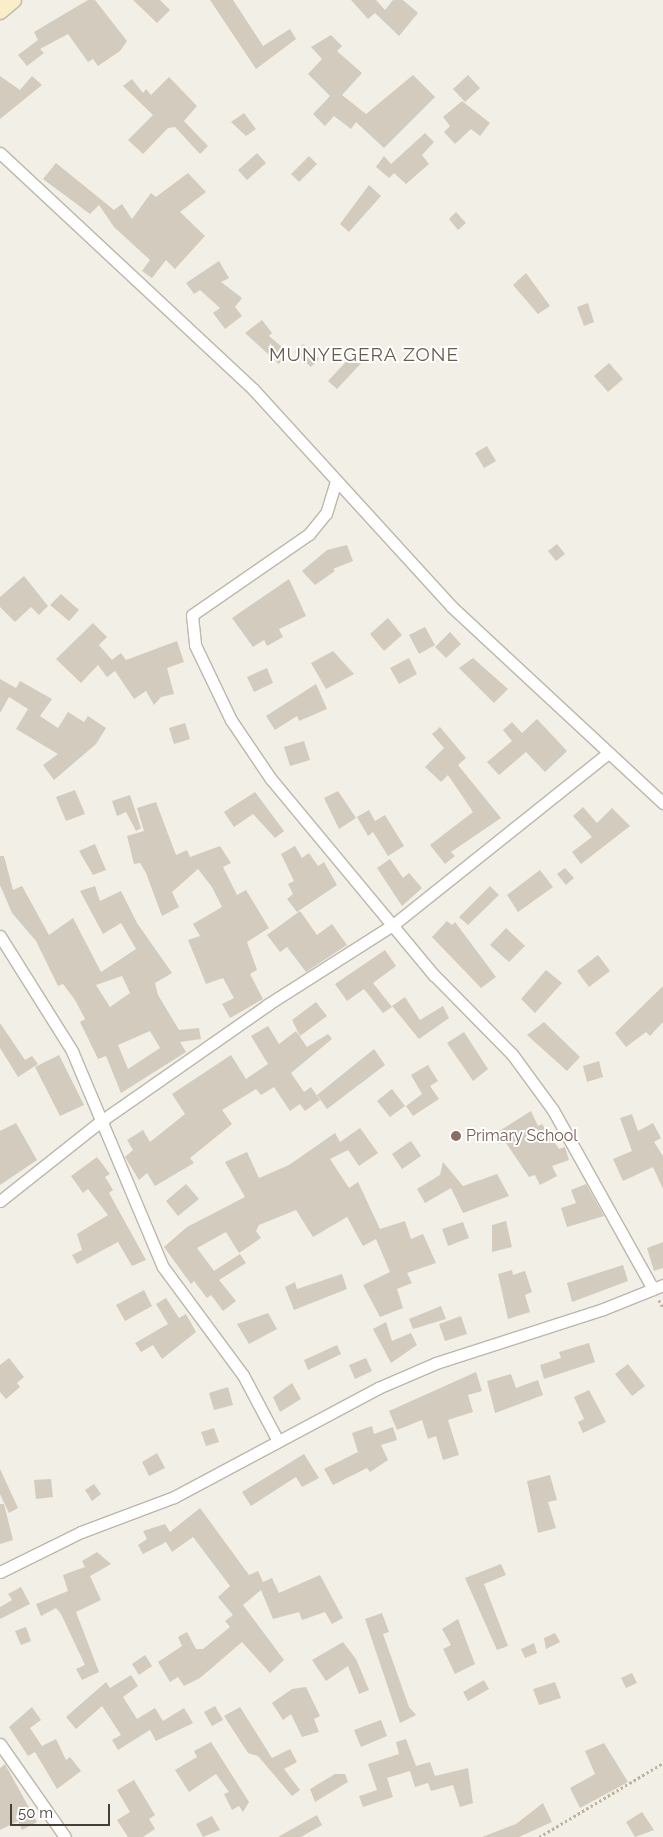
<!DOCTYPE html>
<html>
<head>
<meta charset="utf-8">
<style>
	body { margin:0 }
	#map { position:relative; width:663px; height:1837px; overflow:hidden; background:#f2efe7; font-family:Raleway,sans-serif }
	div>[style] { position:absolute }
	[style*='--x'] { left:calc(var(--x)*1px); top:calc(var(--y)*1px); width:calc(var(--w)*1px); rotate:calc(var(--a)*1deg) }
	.building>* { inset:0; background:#d3cbbe }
	.path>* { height:2.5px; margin-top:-1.25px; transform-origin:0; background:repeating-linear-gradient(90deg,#beb29d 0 2.5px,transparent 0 5px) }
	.roads { filter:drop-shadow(1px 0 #bdb7ab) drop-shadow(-1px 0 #bdb7ab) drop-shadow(0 1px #bdb7ab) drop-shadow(0 -1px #bdb7ab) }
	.minor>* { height:11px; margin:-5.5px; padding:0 5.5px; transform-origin:5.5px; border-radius:5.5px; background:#fff }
	.secondary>* { height:16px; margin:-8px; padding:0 8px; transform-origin:8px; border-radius:8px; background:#faeec9 }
	.dots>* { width:14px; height:14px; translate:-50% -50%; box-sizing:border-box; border:2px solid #fff; border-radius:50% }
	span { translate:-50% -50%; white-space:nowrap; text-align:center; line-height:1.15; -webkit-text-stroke:4px #fff; paint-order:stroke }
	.education-label { font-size:16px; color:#785e54 }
	.left { translate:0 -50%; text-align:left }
	.quarter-label { font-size:19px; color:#675d4f; letter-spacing:1px }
	.scale { position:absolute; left:10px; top:1804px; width:100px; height:22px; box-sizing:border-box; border:2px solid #453f37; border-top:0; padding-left:6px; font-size:15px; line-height:18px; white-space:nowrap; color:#453f37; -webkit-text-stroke:4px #fff; paint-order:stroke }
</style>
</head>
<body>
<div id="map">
	<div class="building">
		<i style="clip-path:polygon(88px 0,95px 0,127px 41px,120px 51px,98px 66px,93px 59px,88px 62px,68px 34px,40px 49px,44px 53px,27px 66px,18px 55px,38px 40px,34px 32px)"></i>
		<i style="clip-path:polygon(133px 0,160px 0,170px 10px,157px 23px)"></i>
		<i style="clip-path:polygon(210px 0,233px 0,263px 46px,290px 29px,296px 39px,256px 69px)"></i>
		<i style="clip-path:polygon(351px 0,376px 0,385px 10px,393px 0,403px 0,418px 13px,399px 36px,375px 13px,368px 19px)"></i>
		<i style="clip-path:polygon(331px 35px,342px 46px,337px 51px,362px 73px,342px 95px,366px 114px,413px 75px,435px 97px,384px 148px,356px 122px,351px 129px,334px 116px,325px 126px,313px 114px,330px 96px,308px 74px,322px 59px,311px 47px)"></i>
		<i style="clip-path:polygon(468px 75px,480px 88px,465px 102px,453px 89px)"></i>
		<i style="clip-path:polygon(0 76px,20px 90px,32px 76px,42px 85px,0 119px)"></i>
		<i style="clip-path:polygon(169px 77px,197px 106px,184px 121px,208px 146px,200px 154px,175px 127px,168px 128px,143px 154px,128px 140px,153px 115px,123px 86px,132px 79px,143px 93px,146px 89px,151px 95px)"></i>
		<i style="clip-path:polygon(462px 101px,490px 123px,480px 136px,471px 129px,455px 144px,444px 132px,450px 126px,443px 117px)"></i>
		<i style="clip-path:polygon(244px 113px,256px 129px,246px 136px,231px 122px)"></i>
		<i style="clip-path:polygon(425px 133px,434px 142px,422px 155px,429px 164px,406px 184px,394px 173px,389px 178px,376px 167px,384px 156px,391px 164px)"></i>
		<i style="clip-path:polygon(257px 153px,266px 163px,247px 180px,238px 170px)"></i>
		<i style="clip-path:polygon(309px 156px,317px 164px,299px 182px,291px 174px)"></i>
		<i style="clip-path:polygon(56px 163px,114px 210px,122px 204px,132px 219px,151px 193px,156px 197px,188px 173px,206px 192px,180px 212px,205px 236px,175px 269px,166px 260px,152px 278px,142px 271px,150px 260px,114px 227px,99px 205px,90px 214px,43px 179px)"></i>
		<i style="clip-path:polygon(369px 185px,381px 196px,349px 232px,340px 224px)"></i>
		<i style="clip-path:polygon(456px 212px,466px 223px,458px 230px,449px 219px)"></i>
		<i style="clip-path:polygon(219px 261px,229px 278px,221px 282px,242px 298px,235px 307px,242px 316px,225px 329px,213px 313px,220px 308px,200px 290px,194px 294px,186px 283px)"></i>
		<i style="clip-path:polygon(526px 273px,550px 306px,538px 314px,513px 285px)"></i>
		<i style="clip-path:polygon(588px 303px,594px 322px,584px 326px,577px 307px)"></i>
		<i style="clip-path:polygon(262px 320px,272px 333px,269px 336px,289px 353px,279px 364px,245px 333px)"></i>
		<i style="clip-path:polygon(303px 344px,319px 359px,311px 367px,295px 352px)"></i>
		<i style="clip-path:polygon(357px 350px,366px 358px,337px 389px,328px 381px)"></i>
		<i style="clip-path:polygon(609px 363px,623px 379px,608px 392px,594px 376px)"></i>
		<i style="clip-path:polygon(487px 446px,496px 461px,484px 468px,475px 453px)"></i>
		<i style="clip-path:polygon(557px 544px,565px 554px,556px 561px,548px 551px)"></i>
		<i style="clip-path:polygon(347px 545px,353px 561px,333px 569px,335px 571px,315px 585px,302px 571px,327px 550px)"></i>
		<i style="clip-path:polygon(24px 576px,48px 606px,39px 615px,31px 607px,15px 622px,0 607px,0 597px)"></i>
		<i style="clip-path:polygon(289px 579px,306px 616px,279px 629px,283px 637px,267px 646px,264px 640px,253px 647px,232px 618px)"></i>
		<i style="clip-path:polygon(61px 594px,79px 610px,69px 621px,50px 605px)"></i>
		<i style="clip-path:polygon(388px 618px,402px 635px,384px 651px,370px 634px)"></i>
		<i style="clip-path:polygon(93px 623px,107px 637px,99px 645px,112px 660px,121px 653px,126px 660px,177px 641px,184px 662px,167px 668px,174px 694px,161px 697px,154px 705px,146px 691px,134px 699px,115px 671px,107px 677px,98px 665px,81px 683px,56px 659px)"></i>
		<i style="clip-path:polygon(425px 627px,435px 645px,419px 654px,409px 635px)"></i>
		<i style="clip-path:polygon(450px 632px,461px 644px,446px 658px,435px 647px)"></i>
		<i style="clip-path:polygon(333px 651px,354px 674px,326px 689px,311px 663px)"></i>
		<i style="clip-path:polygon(409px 658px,417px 674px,399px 684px,390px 668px)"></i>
		<i style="clip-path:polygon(473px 658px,508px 689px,494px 703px,459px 668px)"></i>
		<i style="clip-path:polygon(267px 668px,273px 683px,254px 692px,247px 677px)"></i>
		<i style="clip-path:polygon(0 679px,16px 688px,20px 681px,52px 699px,40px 716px,58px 728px,68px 712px,84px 722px,88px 716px,106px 728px,96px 744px,54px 780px,43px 765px,58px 754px,16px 729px,28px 709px,9px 697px,0 713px)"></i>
		<i style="clip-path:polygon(316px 684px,327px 709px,299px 721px,297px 716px,275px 730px,266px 716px)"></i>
		<i style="clip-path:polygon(537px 719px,567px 751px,545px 772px,526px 752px,499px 775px,487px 762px,512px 741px,503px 730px,512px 722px,522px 733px)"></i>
		<i style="clip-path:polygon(185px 723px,190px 739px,174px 744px,169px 728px)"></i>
		<i style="clip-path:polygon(440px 727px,466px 758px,458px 765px,501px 818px,451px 852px,455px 856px,445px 864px,430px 845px,473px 812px,448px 775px,441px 782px,425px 767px,444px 748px,432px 734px)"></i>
		<i style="clip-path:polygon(304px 741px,310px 760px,290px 766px,284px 747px)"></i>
		<i style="clip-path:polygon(75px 790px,85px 814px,66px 821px,56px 797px)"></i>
		<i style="clip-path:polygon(338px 791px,356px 818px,339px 829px,324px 798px)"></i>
		<i style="clip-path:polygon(255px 792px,284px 831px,275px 838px,253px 814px,234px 827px,224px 812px)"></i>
		<i style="clip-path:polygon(130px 795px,141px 828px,136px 831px,126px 812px,117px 816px,112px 801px)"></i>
		<i style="clip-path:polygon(156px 802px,176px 855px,187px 850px,190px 857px,220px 846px,231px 863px,223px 867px,237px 895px,246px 890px,269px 928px,247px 942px,257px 970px,250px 974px,263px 999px,230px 1018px,222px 1004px,234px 998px,223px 978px,206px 984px,188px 940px,200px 936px,193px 924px,222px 907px,212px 887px,198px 869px,172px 892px,179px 907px,162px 916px,146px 873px,140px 863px,134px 864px,127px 836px,144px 831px,137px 808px)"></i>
		<i style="clip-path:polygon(583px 807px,597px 823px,612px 808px,630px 826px,581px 864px,572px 852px,592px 837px,573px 816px)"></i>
		<i style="clip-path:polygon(369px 810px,375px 821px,385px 815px,404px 846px,388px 856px,373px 832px,368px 836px,357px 817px)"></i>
		<i style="clip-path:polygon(95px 844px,106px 870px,93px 875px,79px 851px)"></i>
		<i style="clip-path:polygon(295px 846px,302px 858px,309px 853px,318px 866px,324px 862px,337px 885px,297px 912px,287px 899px,293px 894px,288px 884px,294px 881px,281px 854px)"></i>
		<i style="clip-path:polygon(evenodd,0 856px,4px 856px,13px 890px,22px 886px,49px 935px,73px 918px,101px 972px,136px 949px,121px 923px,103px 934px,80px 891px,95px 886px,100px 901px,121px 891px,137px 923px,172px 973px,155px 983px,158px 995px,179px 1030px,199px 1028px,201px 1039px,180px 1042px,186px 1052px,121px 1093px,106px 1056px,98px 1059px,80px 1022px,85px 1019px,75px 1000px,63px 984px,58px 986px,36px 941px,12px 913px,0 885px,0 856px,122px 976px,130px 993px,110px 1007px,96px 985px,122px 976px,0 856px,150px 1031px,160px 1048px,128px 1069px,118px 1045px,150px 1031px)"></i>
		<i style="clip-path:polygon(390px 859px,403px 878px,409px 873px,422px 888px,402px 906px,377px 868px)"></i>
		<i style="clip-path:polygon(565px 868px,574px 878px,566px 885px,557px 874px)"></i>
		<i style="clip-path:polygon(540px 870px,553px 887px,518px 912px,507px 895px)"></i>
		<i style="clip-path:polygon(490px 886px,499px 895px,468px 925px,459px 917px)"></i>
		<i style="clip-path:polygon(300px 911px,317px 935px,332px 924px,347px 945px,306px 972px,287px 947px,280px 952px,267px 935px)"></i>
		<i style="clip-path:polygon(447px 921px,452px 925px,455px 922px,496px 977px,481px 988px,432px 937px)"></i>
		<i style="clip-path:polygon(506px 928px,525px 946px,509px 962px,490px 945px)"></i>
		<i style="clip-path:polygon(385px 950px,396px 966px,373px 983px,392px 1007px,383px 1013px,364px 989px,347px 1001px,335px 984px)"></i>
		<i style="clip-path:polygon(598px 955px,610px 971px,589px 987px,577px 971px)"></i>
		<i style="clip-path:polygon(546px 970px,562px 983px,535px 1013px,521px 999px)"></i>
		<i style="clip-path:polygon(663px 986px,663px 1022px,650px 1036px,646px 1032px,626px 1047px,615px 1033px)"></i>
		<i style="clip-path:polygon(405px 997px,420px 1020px,443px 1006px,449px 1018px,419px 1039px,392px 1006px)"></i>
		<i style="clip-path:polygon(316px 1002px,327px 1016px,300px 1036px,292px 1020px)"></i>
		<i style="clip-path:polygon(544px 1022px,580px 1057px,567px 1071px,527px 1035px)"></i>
		<i style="clip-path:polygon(0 1023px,25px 1060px,32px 1056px,38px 1064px,18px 1077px,0 1048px)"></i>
		<i style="clip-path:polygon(268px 1026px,279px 1044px,296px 1031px,307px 1047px,328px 1034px,332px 1039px,291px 1073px,304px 1092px,311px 1087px,320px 1100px,305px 1111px,300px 1104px,290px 1111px,274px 1087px,261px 1095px,256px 1089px,222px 1110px,232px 1124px,190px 1158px,194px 1163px,155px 1186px,147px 1173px,139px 1180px,125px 1157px,133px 1150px,127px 1140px,143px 1130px,150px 1142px,185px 1114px,172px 1094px,231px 1055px,246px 1079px,268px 1064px,251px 1036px)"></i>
		<i style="clip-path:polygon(464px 1032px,488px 1069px,473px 1081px,447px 1043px)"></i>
		<i style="clip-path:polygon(374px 1049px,385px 1065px,327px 1109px,317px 1095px)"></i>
		<i style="clip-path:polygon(59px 1055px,84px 1105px,60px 1116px,35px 1067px)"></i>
		<i style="clip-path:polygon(599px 1061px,603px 1077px,587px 1082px,583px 1066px)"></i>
		<i style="clip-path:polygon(428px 1065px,438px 1081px,430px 1086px,439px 1099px,413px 1116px,406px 1106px,422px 1094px,411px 1075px)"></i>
		<i style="clip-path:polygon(392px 1089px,405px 1106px,390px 1117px,377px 1101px)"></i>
		<i style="clip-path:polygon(531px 1111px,538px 1126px,542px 1124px,559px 1149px,565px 1147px,569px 1160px,552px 1166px,557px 1176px,540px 1185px,535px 1175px,529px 1177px,504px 1140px,499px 1144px,493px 1135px)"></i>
		<i style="clip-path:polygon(632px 1114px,638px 1131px,653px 1123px,661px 1138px,654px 1142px,663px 1156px,663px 1189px,653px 1167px,623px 1181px,613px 1159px,632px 1151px,620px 1118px)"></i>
		<i style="clip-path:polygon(16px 1123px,37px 1160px,0 1185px,0 1131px)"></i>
		<i style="clip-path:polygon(360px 1128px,378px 1153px,359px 1166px,348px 1150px,330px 1159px,349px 1188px,358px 1182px,380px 1229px,405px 1221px,411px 1239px,423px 1234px,436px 1263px,407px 1273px,412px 1283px,397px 1289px,403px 1308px,380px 1317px,363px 1285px,390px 1272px,376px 1239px,363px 1246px,347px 1217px,313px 1237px,296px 1210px,259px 1225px,256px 1231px,261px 1238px,239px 1253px,226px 1232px,197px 1248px,214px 1271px,240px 1254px,246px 1263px,219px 1280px,236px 1301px,223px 1311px,211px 1295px,207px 1298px,194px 1281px,191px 1284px,164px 1247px,187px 1227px,245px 1197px,225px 1162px,247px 1152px,259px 1178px,289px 1165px,335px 1133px,340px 1142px)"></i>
		<i style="clip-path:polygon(411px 1141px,421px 1156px,402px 1169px,392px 1154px)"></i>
		<i style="clip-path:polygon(97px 1157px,110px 1174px,105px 1177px,113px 1190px,109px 1193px,146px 1260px,132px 1266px,118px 1242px,77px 1264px,72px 1255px,82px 1250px,77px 1234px,108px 1215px,88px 1189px,83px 1193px,71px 1176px)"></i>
		<i style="clip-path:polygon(443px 1162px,463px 1186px,497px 1174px,509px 1196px,463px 1213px,451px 1188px,425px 1203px,417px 1189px,440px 1175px)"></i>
		<i style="clip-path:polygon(186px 1184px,199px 1199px,178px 1216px,166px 1201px)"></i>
		<i style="clip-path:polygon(586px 1184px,604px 1216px,567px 1227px,561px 1208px,576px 1203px,571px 1190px)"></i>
		<i style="clip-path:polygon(506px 1221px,512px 1247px,492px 1252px,492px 1225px)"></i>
		<i style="clip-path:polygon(463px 1222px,469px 1238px,448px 1246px,442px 1229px)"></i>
		<i style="clip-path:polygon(663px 1242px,663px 1268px,654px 1271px,647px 1248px)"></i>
		<i style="clip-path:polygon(623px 1265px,628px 1281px,572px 1302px,567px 1283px)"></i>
		<i style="clip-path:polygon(512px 1270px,513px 1275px,525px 1271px,532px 1292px,525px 1295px,530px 1312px,508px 1319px,498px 1274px)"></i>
		<i style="clip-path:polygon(342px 1274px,347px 1289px,294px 1310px,285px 1287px,295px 1282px,297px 1289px)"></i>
		<i style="clip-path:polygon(144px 1290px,152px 1306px,125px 1321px,116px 1305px)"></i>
		<i style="clip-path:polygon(166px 1298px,179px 1318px,186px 1314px,196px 1332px,162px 1359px,153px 1345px,141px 1352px,135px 1343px,168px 1324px,156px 1304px)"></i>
		<i style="clip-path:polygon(441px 1306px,446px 1319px,413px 1329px,409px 1319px)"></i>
		<i style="clip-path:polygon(268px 1313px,277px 1329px,249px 1344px,237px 1324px)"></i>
		<i style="clip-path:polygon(461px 1316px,467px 1334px,445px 1341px,439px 1324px)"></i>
		<i style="clip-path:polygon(386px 1322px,392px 1341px,411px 1333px,417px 1345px,391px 1363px,373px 1329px)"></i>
		<i style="clip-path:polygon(589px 1343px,595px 1362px,544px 1379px,540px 1365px,561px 1358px,559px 1352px)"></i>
		<i style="clip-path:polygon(337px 1345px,341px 1354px,308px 1370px,304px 1360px)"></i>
		<i style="clip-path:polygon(9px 1358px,24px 1377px,17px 1383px,20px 1387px,6px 1399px,0 1392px,0 1365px)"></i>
		<i style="clip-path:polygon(366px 1358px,372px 1371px,355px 1379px,349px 1365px)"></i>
		<i style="clip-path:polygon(628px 1364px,645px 1386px,632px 1396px,615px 1374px)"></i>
		<i style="clip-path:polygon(476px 1372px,482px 1391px,468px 1395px,473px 1412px,448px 1420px,459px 1455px,443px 1460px,436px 1436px,428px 1439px,422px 1420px,397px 1430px,389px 1411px)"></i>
		<i style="clip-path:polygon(511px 1374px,516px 1388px,538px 1380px,543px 1395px,495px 1413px,487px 1381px)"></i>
		<i style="clip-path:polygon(292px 1383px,301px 1399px,280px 1412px,273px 1397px)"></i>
		<i style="clip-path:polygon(228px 1387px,233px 1405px,214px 1410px,209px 1393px)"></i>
		<i style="clip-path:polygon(589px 1390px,606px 1422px,583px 1433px,578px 1422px,584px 1419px,574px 1397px)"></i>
		<i style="clip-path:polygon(372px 1426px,374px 1434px,393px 1427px,397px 1440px,381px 1445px,388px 1460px,370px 1472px,367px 1468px,333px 1485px,324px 1469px,358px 1452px,352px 1433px)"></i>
		<i style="clip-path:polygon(214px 1428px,219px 1442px,206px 1446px,201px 1432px)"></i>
		<i style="clip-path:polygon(157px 1453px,165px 1468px,149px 1476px,142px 1462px)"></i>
		<i style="clip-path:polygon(304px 1454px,319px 1478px,302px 1487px,296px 1477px,251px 1506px,242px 1492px)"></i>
		<i style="clip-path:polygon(0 1469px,18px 1508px,9px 1513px,0 1494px)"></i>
		<i style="clip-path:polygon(550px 1475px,557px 1500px,548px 1502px,556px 1528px,538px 1533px,527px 1481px)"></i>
		<i style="clip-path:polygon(51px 1479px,53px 1497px,36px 1499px,34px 1480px)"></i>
		<i style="clip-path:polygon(94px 1484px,101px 1494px,92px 1501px,85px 1490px)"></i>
		<i style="clip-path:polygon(0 1504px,4px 1504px,13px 1540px,0 1544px)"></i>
		<i style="clip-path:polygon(200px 1508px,249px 1575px,258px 1571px,263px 1582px,272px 1578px,279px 1593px,320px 1575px,343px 1618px,332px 1624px,325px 1612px,302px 1620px,299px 1612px,273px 1619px,261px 1590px,243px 1605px,284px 1660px,270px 1673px,242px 1642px,200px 1678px,184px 1686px,178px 1677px,170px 1682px,158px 1662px,182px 1646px,178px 1637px,187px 1632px,196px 1649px,203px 1649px,230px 1627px,225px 1621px,233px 1615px,218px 1597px,230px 1586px,193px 1537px,172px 1552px,166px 1542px,143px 1554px,138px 1545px,147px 1539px,143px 1531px,165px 1524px,170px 1532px)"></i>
		<i style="clip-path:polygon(97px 1552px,111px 1564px,90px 1576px,101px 1600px,76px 1612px,99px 1672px,82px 1680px,76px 1669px,85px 1665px,61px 1614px,56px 1608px,41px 1616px,36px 1604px,68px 1591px,63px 1575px,85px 1567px,82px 1561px)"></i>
		<i style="clip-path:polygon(501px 1564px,506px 1575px,484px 1584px,508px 1646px,497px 1650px,465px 1578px)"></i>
		<i style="clip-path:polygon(21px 1587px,30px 1604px,0 1619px,0 1607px,12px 1600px,8px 1594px)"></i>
		<i style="clip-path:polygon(382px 1613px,389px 1632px,383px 1634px,409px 1707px,416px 1715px,400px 1723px,365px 1619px)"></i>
		<i style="clip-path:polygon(458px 1619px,475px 1664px,455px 1674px,443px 1649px,451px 1645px,442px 1629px)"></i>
		<i style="clip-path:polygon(26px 1627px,31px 1641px,21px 1645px,15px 1631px)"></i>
		<i style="clip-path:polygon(555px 1633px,560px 1642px,546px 1649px,544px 1638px)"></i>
		<i style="clip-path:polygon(343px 1642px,356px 1659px,369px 1690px,359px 1694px,348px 1666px,326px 1681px,312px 1660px)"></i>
		<i style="clip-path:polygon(534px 1643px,537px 1653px,525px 1658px,521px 1649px)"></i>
		<i style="clip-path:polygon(145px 1655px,152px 1666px,139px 1675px,132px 1664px)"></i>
		<i style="clip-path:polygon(632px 1673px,637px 1683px,626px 1688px,621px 1678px)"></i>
		<i style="clip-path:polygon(131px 1675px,138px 1686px,123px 1697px,137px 1719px,155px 1708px,163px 1721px,184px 1708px,193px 1723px,156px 1741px,150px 1730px,118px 1750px,112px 1740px,121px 1735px,102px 1706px,76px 1729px,66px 1717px,106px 1682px,110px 1688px)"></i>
		<i style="clip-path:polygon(484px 1680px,489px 1689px,468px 1701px,463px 1692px)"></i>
		<i style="clip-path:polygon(555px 1682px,561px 1698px,539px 1705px,533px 1689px)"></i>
		<i style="clip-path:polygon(306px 1687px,320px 1716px,314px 1719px,319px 1732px,302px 1737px,291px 1714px,283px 1720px,272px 1703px,292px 1689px)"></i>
		<i style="clip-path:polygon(215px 1706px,223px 1720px,212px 1726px,204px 1712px)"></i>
		<i style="clip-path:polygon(32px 1707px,41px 1720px,30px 1728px,42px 1746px,56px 1739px,66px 1760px,70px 1757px,81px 1771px,57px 1789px,35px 1752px,28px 1756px,9px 1727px)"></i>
		<i style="clip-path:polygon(240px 1707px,272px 1758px,290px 1749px,297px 1762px,284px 1769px,300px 1790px,292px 1796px,258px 1756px,248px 1753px,224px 1716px)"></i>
		<i style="clip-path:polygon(381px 1720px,387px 1736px,361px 1747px,354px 1730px)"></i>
		<i style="clip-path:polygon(406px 1739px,416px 1766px,430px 1762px,435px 1776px,468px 1768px,473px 1803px,460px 1807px,453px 1785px,431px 1791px,428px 1783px,415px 1787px,410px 1771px,387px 1778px,393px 1797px,363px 1807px,359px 1796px,377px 1790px,368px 1764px,399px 1754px,396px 1742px)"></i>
		<i style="clip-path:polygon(211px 1742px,249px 1802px,243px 1812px,239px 1806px,232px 1810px,224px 1794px,229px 1792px,216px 1774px,189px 1792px,175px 1770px,197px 1757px,194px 1751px)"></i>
		<i style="clip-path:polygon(604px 1743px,628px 1782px,580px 1808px,570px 1788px,595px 1774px,585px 1751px)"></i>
		<i style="clip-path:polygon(5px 1764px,37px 1822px,22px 1830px,18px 1821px,0 1830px,0 1768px)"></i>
		<i style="clip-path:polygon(335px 1774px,345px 1774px,348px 1782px,315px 1802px,310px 1789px)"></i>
		<i style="clip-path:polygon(134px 1780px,155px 1815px,149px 1819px,155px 1829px,143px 1837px,128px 1837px,117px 1820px,130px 1812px,117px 1790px)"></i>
		<i style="clip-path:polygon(543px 1803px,552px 1822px,519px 1837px,482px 1837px,516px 1824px)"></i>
		<i style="clip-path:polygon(642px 1812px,654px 1830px,635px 1837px,626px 1822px)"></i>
		<i style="clip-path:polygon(317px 1815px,322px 1825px,301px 1837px,278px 1837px)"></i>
		<i style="clip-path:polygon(212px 1816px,220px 1830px,203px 1837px,196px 1824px)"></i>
	</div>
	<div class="path">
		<i style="--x:659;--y:1300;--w:8;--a:60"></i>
		<i style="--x:539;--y:1837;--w:144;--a:-30.8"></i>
	</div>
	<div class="roads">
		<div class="minor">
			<i style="--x:0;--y:153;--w:346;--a:43"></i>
			<i style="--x:253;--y:389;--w:295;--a:47.6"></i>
			<i style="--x:452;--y:607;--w:288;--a:42.9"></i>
			<i style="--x:336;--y:481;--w:34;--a:107"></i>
			<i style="--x:326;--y:513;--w:27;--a:129"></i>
			<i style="--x:309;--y:534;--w:142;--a:145.3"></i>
			<i style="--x:192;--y:615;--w:30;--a:84"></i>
			<i style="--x:195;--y:645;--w:83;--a:64.4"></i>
			<i style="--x:231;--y:720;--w:71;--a:55.9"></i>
			<i style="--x:271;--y:779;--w:255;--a:50.3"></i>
			<i style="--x:434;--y:975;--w:111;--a:45.4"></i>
			<i style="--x:512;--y:1054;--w:69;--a:53.8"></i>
			<i style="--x:553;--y:1110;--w:205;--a:60.8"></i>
			<i style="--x:0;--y:936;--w:136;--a:57.9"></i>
			<i style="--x:72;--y:1051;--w:234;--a:67.2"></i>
			<i style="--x:163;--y:1267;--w:134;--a:53.5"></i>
			<i style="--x:243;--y:1375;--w:75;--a:62.1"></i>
			<i style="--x:0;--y:1201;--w:129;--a:-38.4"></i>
			<i style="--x:101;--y:1121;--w:203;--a:-34.9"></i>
			<i style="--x:267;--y:1005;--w:151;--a:-32.5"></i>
			<i style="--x:394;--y:924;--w:274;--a:-38.6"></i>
			<i style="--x:0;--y:1572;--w:90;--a:-26.3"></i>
			<i style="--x:81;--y:1532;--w:99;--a:-20.6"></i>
			<i style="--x:174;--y:1497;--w:231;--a:-28.1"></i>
			<i style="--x:378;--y:1388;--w:63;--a:-23.3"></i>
			<i style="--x:436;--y:1363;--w:176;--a:-17.9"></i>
			<i style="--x:603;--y:1309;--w:65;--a:-21.8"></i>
			<i style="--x:0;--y:1744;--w:113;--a:55"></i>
		</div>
		<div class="secondary">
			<i style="--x:0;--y:11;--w:17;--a:-40"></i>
		</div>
	</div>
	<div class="dots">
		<i style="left:456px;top:1136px;background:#8d6e63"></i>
	</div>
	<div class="education-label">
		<span class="left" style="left:466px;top:1136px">Primary School</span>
	</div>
	<div class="quarter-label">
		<span style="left:364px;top:355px">MUNYEGERA ZONE</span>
	</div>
	<div class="scale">50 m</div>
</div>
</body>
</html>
